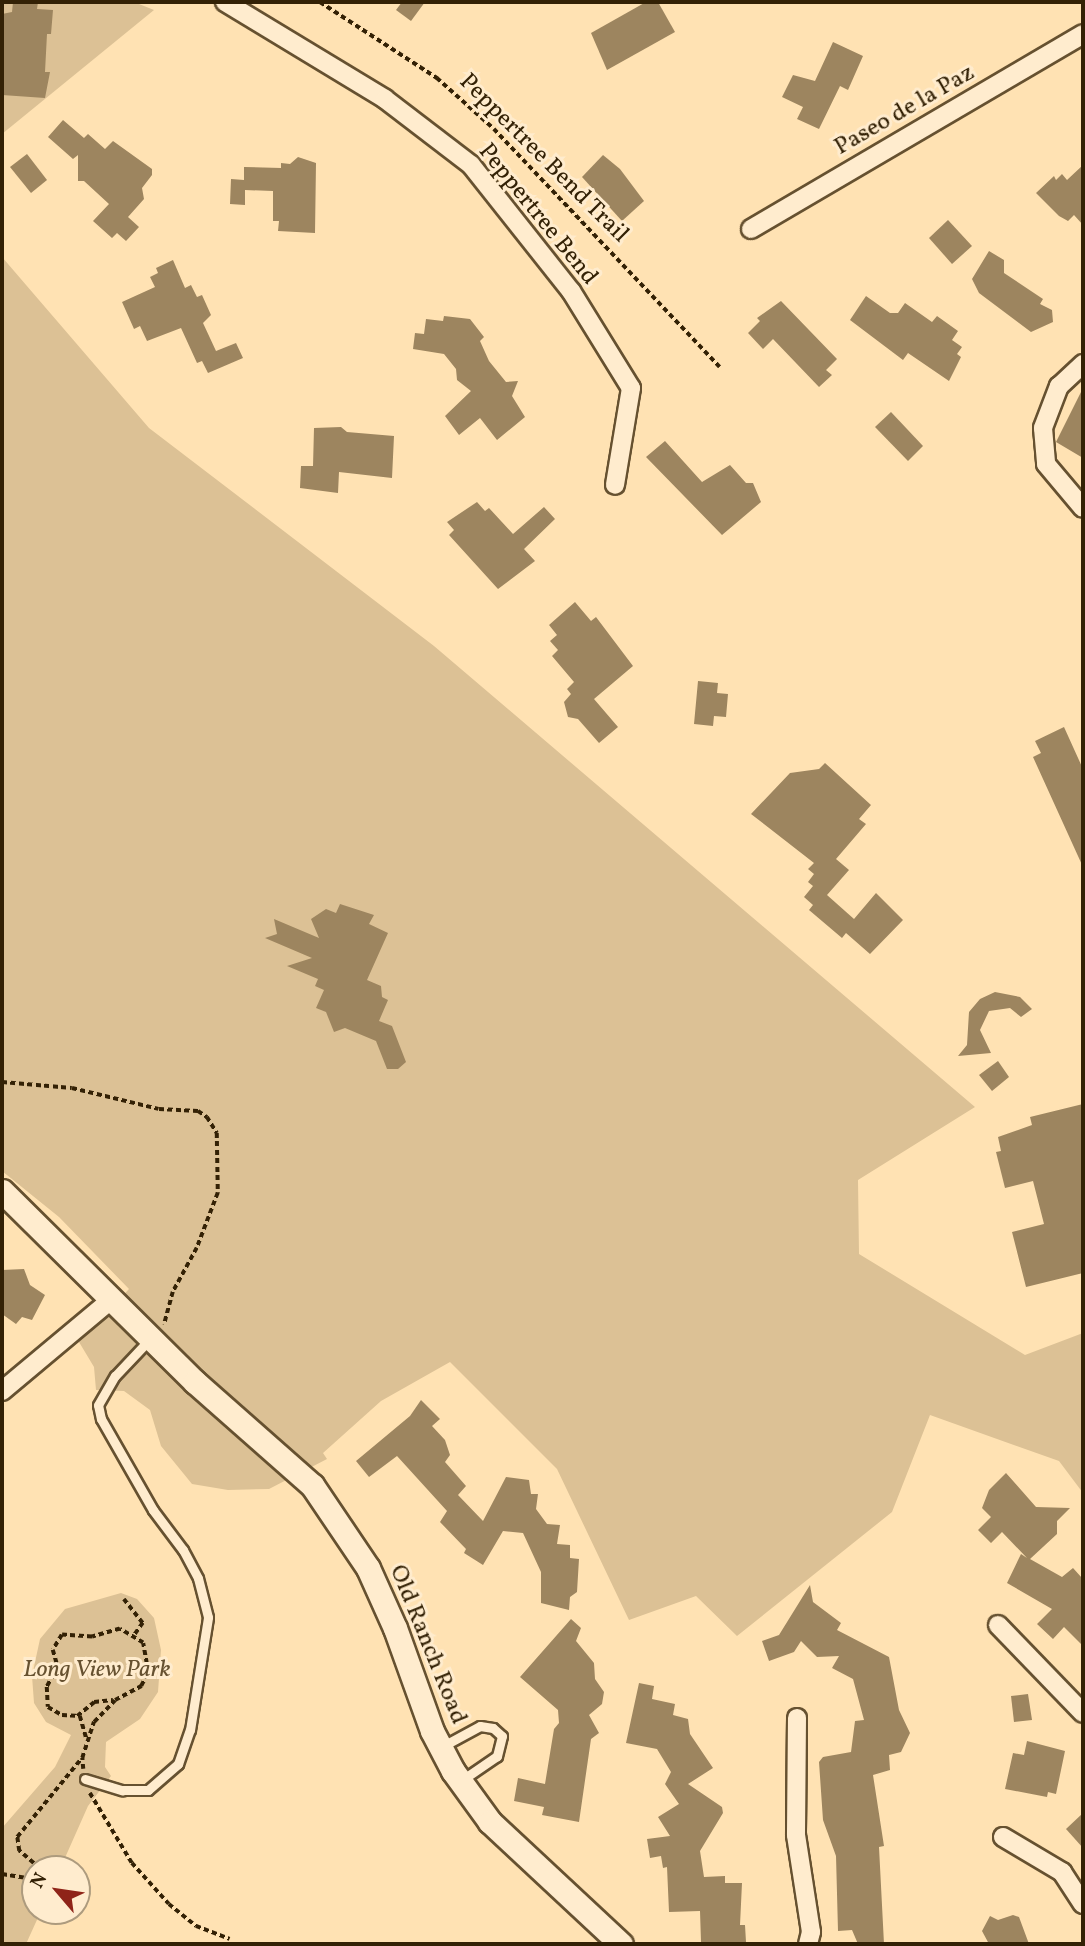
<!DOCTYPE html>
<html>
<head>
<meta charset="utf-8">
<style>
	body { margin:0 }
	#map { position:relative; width:1085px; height:1946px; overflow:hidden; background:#ffe2b3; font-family:Vollkorn,serif }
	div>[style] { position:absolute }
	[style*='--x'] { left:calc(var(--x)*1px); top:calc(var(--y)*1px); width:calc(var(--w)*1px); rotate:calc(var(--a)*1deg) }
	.green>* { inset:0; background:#dcc195 }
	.building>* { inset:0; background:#9d855f }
	.path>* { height:3.5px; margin-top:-1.75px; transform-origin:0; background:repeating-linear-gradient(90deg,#332105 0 5px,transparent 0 8.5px) }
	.roads { filter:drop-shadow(2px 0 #665130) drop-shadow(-2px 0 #665130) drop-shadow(0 2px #665130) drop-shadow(0 -2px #665130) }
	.service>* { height:9px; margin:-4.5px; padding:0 4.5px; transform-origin:4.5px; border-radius:4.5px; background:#ffecce }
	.minor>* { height:18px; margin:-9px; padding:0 9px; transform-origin:9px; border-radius:9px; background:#ffecce }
	.tertiary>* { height:23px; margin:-11.5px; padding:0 11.5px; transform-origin:11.5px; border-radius:11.5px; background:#ffecce }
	span { translate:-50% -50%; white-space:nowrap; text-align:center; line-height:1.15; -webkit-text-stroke:6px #ffecce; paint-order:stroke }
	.street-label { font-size:24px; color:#332105 }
	.park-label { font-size:24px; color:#665130; font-style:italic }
	.frame { position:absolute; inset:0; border:4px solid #332105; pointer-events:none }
	.north { position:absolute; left:21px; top:1855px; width:70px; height:70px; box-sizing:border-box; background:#ffecce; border:2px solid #ad9b7e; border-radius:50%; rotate:299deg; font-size:19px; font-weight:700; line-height:28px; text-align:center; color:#332105 }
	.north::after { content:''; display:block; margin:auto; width:24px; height:32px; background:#8f2418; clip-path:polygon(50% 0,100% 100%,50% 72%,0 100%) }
</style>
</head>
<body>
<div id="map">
	<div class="green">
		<i style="clip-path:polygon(2px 2px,134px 2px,154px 10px,2px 134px)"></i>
		<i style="clip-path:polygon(2px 257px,149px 428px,434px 646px,975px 1107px,858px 1180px,859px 1254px,1025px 1355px,1083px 1333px,1083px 1493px,1059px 1461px,930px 1415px,892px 1512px,737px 1636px,696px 1596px,629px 1620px,557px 1469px,450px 1362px,381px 1401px,323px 1453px,327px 1459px,269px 1489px,228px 1490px,192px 1484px,161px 1446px,150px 1410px,124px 1391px,96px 1390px,94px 1367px,79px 1342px,129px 1289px,59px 1217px,2px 1171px)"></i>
		<i style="clip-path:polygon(121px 1593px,137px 1599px,154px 1618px,161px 1650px,158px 1692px,140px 1719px,106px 1742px,105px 1767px,111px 1776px,88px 1806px,60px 1869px,35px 1869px,35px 1911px,41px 1911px,26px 1944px,2px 1944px,2px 1828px,55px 1767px,71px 1735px,46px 1722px,34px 1703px,32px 1676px,40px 1639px,65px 1609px)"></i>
	</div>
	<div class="building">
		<i style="clip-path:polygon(13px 2px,38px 2px,37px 9px,53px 10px,51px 34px,47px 34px,45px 72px,50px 72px,45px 98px,2px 95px,2px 14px,12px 12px)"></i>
		<i style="clip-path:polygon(402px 2px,425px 2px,411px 21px,396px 10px)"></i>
		<i style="clip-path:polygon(646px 2px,658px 2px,675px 32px,607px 70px,591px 33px)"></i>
		<i style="clip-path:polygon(833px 42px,863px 56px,848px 90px,840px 86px,819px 129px,797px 119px,803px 107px,782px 97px,793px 75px,815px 81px)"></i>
		<i style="clip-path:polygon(63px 120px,84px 138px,88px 134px,105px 149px,113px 141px,152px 169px,152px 175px,142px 188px,144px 199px,128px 217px,139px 227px,126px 241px,117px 233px,112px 238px,93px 221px,109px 204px,84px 181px,78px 181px,78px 155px,73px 159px,48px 137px)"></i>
		<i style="clip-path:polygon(27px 154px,47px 180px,31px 193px,10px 167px)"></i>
		<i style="clip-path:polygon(603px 155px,620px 169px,644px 201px,622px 221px,582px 177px)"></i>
		<i style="clip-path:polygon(298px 157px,316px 163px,315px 233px,278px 231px,279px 221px,273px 221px,273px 191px,245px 190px,245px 205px,230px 204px,231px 179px,244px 180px,244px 167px,281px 168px,281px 163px,290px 164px)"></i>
		<i style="clip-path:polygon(1083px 165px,1083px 225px,1074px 215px,1068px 221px,1059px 216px,1036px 193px,1054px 176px,1056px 180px,1062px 174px,1067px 180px)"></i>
		<i style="clip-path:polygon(948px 220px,972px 246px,952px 264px,929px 238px)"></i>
		<i style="clip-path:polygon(989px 251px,1004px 260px,1004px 273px,1043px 299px,1040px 304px,1052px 310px,1053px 322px,1031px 332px,979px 293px,972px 279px)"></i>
		<i style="clip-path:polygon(173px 260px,185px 288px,191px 285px,197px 297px,202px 295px,211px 315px,203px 323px,216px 351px,236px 343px,243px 358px,208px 373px,202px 361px,197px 363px,181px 328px,147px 341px,140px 326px,134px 329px,122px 302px,155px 287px,150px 277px,158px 273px,156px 268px)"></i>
		<i style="clip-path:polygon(866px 296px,890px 313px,898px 313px,905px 303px,932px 322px,937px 316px,958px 331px,952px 340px,962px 347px,957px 354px,961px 357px,949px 381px,908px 353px,903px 360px,850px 320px)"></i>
		<i style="clip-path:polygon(781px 301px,837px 359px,826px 370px,832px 375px,819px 387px,773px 339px,763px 349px,748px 333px,760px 321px,757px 318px)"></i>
		<i style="clip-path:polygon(444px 316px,470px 319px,484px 337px,480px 341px,489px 361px,506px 382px,518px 381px,512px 396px,525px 417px,497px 440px,480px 418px,459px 435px,445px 416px,471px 391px,457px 380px,456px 369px,444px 354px,413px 349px,415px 333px,424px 334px,426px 319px,443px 321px)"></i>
		<i style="clip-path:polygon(1083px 388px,1083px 458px,1056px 442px)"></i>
		<i style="clip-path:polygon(891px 412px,923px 446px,908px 461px,875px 427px)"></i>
		<i style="clip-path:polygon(341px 427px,347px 432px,394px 436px,392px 478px,339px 472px,338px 493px,300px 488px,301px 466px,313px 466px,314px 428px)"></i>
		<i style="clip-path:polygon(665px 441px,702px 482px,730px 465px,746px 483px,753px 483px,761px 502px,722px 535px,646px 457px)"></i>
		<i style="clip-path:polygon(477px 502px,485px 511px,489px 508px,513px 534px,544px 507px,555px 519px,524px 549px,535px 561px,498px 589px,449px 535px,454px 530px,447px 522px)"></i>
		<i style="clip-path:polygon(575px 602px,591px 621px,596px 617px,633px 666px,594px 699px,618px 727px,599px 743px,578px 719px,568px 717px,564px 702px,571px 694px,567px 689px,574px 682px,552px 656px,558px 650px,550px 641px,557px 635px,549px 625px)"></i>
		<i style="clip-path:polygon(698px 681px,718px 683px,717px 693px,728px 694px,726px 717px,714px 716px,713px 726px,694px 724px)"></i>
		<i style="clip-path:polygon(1064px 727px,1083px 769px,1083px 867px,1033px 757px,1041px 753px,1035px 741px)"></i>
		<i style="clip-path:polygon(825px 763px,871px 805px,859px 819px,866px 824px,836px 859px,849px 870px,827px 895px,854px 919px,876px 893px,903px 920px,870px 954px,846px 933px,842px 938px,809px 910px,813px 905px,804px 897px,813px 886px,808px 882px,814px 874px,808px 869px,814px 863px,751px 814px,790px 773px,819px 769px)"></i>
		<i style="clip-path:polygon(340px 904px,374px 915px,369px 924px,388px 933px,367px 980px,381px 986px,382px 997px,388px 1000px,379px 1021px,392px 1026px,406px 1062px,398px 1069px,387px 1069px,376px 1041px,345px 1028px,334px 1032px,326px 1012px,316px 1008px,324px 990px,315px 986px,318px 979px,287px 966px,312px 958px,265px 938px,277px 934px,274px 919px,319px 938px,311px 919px,326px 909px,336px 913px)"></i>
		<i style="clip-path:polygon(995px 992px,1020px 997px,1032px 1009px,1021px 1017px,1010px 1008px,989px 1011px,980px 1030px,991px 1053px,958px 1056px,967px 1045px,969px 1012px,980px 999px)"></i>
		<i style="clip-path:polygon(998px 1061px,1009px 1077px,992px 1091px,979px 1075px)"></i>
		<i style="clip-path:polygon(1083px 1104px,1083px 1273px,1026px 1287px,1012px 1232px,1044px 1224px,1033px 1181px,1005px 1188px,996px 1152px,1001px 1151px,998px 1137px,1032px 1125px,1030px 1117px)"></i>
		<i style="clip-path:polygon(24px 1269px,30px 1285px,45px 1295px,32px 1320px,22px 1317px,16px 1324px,2px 1314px,2px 1270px)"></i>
		<i style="clip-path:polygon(421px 1400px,440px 1419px,432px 1426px,445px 1440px,450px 1455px,445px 1462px,466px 1486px,458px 1495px,483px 1521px,506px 1477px,529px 1480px,531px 1494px,538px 1494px,536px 1509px,547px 1524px,560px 1525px,557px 1544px,570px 1545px,570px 1558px,579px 1559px,577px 1592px,570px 1597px,569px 1610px,541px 1603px,541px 1572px,523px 1533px,503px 1531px,483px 1565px,464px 1553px,466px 1549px,440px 1522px,447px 1511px,397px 1456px,369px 1477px,356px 1461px,410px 1416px)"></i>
		<i style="clip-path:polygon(1006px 1473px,1036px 1507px,1070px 1508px,1057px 1521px,1057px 1534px,1030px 1559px,1062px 1577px,1073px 1568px,1082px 1578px,1083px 1646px,1064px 1627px,1053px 1639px,1037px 1624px,1052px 1609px,1007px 1583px,1021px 1554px,1027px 1558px,1002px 1532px,991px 1543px,978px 1530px,991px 1517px,982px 1508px,989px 1490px)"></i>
		<i style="clip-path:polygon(810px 1585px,813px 1602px,841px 1623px,837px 1630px,889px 1657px,899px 1710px,910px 1733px,901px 1752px,889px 1755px,890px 1770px,873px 1775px,884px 1846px,879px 1847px,884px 1944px,858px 1944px,852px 1930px,838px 1931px,836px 1856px,823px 1820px,819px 1762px,823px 1757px,851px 1752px,855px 1721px,864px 1720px,853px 1679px,832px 1668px,839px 1656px,817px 1657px,801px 1641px,794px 1652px,769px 1661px,762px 1641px,779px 1635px)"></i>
		<i style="clip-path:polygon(571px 1619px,581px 1628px,576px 1641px,594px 1663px,595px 1679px,604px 1692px,602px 1704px,589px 1715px,599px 1733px,591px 1739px,579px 1822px,542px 1815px,544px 1807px,514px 1801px,518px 1778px,545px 1784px,554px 1729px,559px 1723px,558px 1710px,520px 1677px)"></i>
		<i style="clip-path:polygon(639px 1683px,654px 1686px,652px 1699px,675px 1704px,673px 1715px,688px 1719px,690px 1734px,713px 1768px,688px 1784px,722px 1807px,723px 1813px,700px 1851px,704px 1877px,725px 1876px,725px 1883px,742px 1883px,740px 1925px,745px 1925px,746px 1942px,701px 1942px,700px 1911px,669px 1912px,667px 1867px,663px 1868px,661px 1856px,650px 1858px,647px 1839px,670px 1836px,658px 1817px,679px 1804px,665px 1784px,671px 1772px,657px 1749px,626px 1743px)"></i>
		<i style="clip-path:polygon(1028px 1694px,1032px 1720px,1014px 1722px,1011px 1696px)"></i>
		<i style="clip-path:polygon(1027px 1741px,1065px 1751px,1056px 1794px,1048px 1792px,1047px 1797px,1005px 1789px,1013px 1753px,1024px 1755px)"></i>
		<i style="clip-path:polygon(1083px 1813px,1083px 1848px,1066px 1829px)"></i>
		<i style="clip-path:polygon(1013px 1915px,1019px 1917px,1029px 1944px,989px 1944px,982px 1931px,990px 1916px,998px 1920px)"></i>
	</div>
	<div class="path">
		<i style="--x:320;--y:2;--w:140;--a:33"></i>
		<i style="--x:437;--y:78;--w:76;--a:41.8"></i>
		<i style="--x:494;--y:129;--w:328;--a:46.5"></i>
		<i style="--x:2;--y:1082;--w:70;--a:4.9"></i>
		<i style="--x:72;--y:1088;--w:89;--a:13.6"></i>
		<i style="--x:159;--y:1109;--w:39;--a:3"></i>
		<i style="--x:198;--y:1111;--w:11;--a:34"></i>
		<i style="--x:207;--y:1117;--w:19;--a:58"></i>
		<i style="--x:217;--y:1133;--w:60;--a:89"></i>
		<i style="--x:218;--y:1193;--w:59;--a:110.9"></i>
		<i style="--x:197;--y:1248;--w:50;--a:118.6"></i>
		<i style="--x:173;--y:1292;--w:34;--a:105"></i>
		<i style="--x:124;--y:1599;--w:31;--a:52"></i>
		<i style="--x:143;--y:1623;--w:16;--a:125"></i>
		<i style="--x:77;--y:1716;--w:22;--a:-39"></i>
		<i style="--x:94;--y:1702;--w:19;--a:-6"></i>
		<i style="--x:83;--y:1769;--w:11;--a:-95"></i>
		<i style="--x:82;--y:1758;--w:38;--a:-72"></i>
		<i style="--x:94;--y:1722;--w:30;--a:-46"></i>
		<i style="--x:115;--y:1700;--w:30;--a:-28"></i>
		<i style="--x:141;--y:1686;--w:16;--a:-63"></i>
		<i style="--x:148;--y:1672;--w:29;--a:-100"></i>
		<i style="--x:143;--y:1643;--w:27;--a:-149"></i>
		<i style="--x:120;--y:1629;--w:29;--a:164"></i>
		<i style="--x:92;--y:1637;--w:30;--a:-176"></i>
		<i style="--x:62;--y:1635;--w:17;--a:121"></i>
		<i style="--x:53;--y:1650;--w:18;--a:74"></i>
		<i style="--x:58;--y:1667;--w:23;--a:119"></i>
		<i style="--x:47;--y:1687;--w:20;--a:87"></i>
		<i style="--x:48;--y:1707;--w:16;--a:30"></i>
		<i style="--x:62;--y:1715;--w:18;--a:3"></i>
		<i style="--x:80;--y:1716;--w:25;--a:74"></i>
		<i style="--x:90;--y:1793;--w:82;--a:59"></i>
		<i style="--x:132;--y:1863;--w:55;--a:47.9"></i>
		<i style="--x:169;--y:1904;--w:35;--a:39"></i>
		<i style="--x:196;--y:1926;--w:36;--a:21"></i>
		<i style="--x:40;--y:1869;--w:28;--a:-139"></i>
		<i style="--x:19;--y:1851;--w:14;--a:-98"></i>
		<i style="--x:17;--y:1837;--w:102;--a:-50.6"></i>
		<i style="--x:2;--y:1874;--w:33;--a:9"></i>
	</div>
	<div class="roads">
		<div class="service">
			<i style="--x:443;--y:1746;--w:42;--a:-28.4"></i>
			<i style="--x:480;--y:1726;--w:13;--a:9"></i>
			<i style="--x:493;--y:1728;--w:12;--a:42"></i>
			<i style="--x:502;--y:1736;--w:21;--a:104"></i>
			<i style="--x:497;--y:1756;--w:42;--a:145.6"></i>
			<i style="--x:85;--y:1779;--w:39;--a:17"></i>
			<i style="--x:122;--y:1790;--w:26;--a:0"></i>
			<i style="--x:148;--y:1790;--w:40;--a:-41"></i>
			<i style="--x:178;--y:1764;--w:36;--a:-71"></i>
			<i style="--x:190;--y:1730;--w:114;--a:-80.9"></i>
			<i style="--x:208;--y:1617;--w:40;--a:-104.4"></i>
			<i style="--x:198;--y:1578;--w:32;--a:-118"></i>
			<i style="--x:183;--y:1550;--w:50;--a:-126.9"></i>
			<i style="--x:153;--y:1510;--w:105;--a:-119.7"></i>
			<i style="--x:101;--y:1419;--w:14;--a:-102"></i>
			<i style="--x:98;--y:1405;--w:34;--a:-60"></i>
			<i style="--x:115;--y:1376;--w:51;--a:-46.6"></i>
		</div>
		<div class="minor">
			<i style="--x:225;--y:2;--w:187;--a:31.2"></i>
			<i style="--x:385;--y:99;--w:108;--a:37.5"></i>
			<i style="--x:471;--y:165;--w:161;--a:51.6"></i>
			<i style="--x:571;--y:291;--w:114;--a:58.3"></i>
			<i style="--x:631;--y:388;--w:98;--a:99.4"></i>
			<i style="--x:751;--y:229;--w:385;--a:-30.4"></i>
			<i style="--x:1083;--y:364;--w:33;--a:137"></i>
			<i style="--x:1059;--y:386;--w:45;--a:110.9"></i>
			<i style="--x:1043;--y:428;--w:36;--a:85"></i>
			<i style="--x:1046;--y:464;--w:57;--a:49.9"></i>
			<i style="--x:2;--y:1391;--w:142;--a:-39.9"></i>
			<i style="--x:998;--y:1625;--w:122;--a:46"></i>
			<i style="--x:797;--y:1718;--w:117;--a:90.5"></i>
			<i style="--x:796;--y:1835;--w:98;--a:81.2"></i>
			<i style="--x:811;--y:1932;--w:12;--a:104"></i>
			<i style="--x:1003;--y:1837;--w:69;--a:30.7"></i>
			<i style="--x:1062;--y:1872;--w:38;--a:57"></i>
		</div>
		<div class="tertiary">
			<i style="--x:2;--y:1191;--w:272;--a:44.7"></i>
			<i style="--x:195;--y:1382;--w:156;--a:41.4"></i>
			<i style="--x:312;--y:1485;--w:100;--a:56"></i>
			<i style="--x:368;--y:1568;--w:66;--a:65.8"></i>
			<i style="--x:395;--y:1628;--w:109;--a:70.2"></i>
			<i style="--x:432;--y:1731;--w:45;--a:62.3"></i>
			<i style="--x:453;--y:1771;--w:63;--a:54"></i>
			<i style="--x:490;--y:1822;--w:179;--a:43"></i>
		</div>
	</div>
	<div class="street-label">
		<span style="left:905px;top:111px;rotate:-30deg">Paseo de la Paz</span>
		<span style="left:543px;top:159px;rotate:45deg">Peppertree Bend Trail</span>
		<span style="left:537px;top:215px;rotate:51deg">Peppertree Bend</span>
		<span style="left:427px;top:1645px;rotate:68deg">Old Ranch Road</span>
	</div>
	<div class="park-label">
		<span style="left:97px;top:1671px">Long View Park</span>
	</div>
	<div class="frame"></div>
	<div class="north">N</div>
</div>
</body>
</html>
